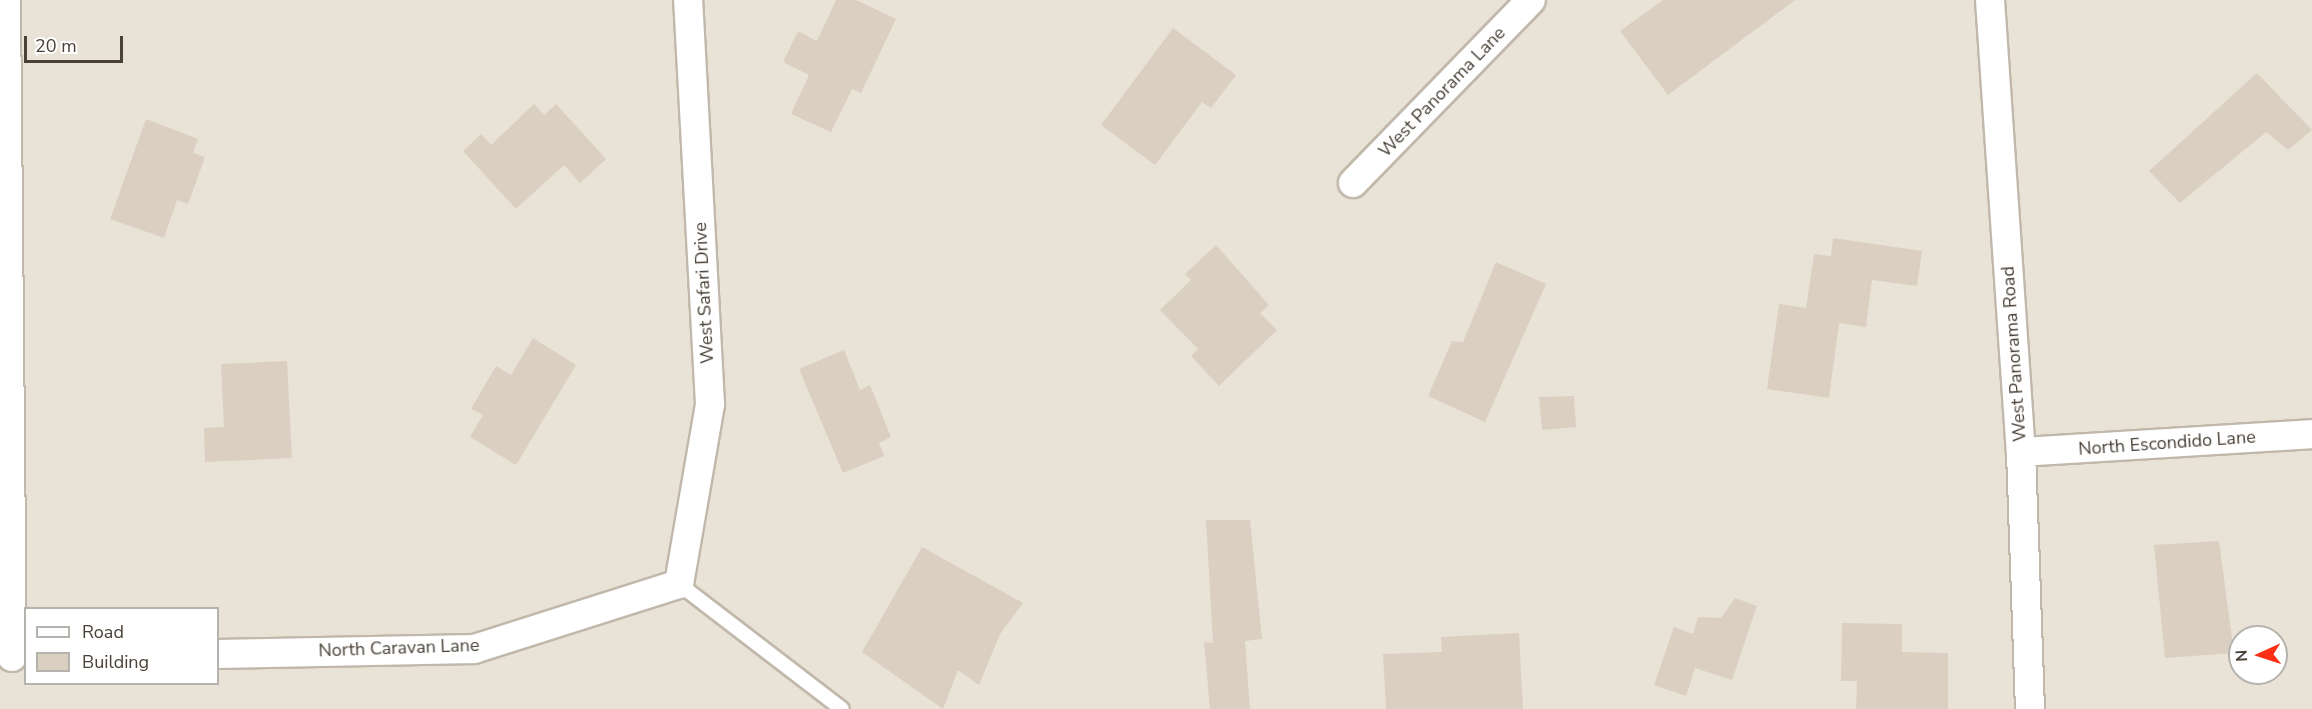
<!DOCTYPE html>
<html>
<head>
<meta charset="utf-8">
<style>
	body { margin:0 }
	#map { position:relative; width:2312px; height:709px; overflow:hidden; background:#f5f1e9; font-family:"Nunito Sans",sans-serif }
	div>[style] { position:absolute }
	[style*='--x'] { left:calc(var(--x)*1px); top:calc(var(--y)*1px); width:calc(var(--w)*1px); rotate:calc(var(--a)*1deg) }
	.residential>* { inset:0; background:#e9e3d7 }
	.building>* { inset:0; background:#dacfc1 }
	.roads { filter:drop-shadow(2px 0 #c1b8ab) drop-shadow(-2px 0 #c1b8ab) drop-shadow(0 2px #c1b8ab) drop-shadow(0 -2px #c1b8ab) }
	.service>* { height:14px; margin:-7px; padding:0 7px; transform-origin:7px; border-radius:7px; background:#fff }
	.minor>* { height:28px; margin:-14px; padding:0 14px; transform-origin:14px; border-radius:14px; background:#fff }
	span { translate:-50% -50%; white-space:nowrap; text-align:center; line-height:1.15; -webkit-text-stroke:4.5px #fff; paint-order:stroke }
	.street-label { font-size:18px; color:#494137 }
	.legend { position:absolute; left:24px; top:607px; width:195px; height:78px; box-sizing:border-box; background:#fff; border:2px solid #b6b3af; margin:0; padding:8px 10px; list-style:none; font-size:18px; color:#494137 }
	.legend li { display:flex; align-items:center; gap:12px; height:30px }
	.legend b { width:30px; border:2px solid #b6b3af }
	.north { position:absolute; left:2228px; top:625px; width:60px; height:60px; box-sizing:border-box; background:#fff; border:2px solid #b6b3af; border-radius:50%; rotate:267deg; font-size:16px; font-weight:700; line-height:24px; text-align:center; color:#494137 }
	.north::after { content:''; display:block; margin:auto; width:21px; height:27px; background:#ff2f16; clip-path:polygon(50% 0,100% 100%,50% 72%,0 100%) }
	.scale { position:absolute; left:24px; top:36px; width:99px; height:27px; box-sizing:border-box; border:3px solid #494137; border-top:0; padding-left:8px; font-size:18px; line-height:21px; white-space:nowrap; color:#494137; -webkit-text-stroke:4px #fff; paint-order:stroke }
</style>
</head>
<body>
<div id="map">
	<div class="residential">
		<i style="clip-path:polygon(evenodd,0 0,2312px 0,2312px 709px,0 709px,0 0,26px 608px,218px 608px,218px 684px,26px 684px,26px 608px,0 0,2240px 637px,2276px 637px,2276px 673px,2240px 673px,2240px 637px)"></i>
	</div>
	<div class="building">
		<i style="clip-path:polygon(836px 0,856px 0,896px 19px,861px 93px,852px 89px,831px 132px,791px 114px,809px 75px,783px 62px,798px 31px,817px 41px)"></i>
		<i style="clip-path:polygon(1663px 0,1795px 0,1668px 95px,1620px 31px)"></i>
		<i style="clip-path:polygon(1173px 28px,1236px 75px,1211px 108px,1202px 102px,1155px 165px,1101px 125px)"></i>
		<i style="clip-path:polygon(2257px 73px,2312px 130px,2288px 150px,2266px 132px,2180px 203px,2149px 171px)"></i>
		<i style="clip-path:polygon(534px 104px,544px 115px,556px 104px,606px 159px,580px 183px,564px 165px,516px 209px,463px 151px,481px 134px,491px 145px)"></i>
		<i style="clip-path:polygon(146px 119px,198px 139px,193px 153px,205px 157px,188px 204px,177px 200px,164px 238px,110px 219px)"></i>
		<i style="clip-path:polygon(1833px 238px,1922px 251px,1917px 286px,1872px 280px,1866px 327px,1839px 323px,1829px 398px,1767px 389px,1779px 304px,1806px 308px,1814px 254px,1831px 256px)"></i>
		<i style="clip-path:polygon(1216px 245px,1269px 305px,1260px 313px,1277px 330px,1219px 386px,1191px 356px,1198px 349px,1160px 310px,1191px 280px,1185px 274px)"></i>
		<i style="clip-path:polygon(1496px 262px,1546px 284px,1485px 422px,1428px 396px,1452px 341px,1463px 342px)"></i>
		<i style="clip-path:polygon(533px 338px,576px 365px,516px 465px,470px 437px,483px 415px,471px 409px,496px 366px,511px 375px)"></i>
		<i style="clip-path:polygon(844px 350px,860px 390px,870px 385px,891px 437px,879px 443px,884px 456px,843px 473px,799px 369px)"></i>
		<i style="clip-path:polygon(287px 361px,292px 458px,205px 462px,204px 428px,224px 427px,221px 364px)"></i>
		<i style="clip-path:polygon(1574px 396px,1576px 427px,1542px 430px,1539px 397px)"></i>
		<i style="clip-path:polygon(1206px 520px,1250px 520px,1262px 639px,1245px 641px,1250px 709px,1210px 709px,1204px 642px,1213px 643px)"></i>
		<i style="clip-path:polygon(2219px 541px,2234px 653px,2165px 658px,2154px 545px)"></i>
		<i style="clip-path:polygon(922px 547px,1023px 603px,1000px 634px,979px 685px,958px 670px,943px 709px,862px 652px)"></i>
		<i style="clip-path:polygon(1735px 598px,1757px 606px,1732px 680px,1695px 668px,1686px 696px,1654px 685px,1674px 627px,1693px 634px,1698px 617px,1721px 618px)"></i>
		<i style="clip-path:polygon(1842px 623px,1902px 624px,1902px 652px,1948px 653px,1948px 709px,1856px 709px,1857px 681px,1841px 681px)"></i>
		<i style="clip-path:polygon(1519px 633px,1523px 709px,1386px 709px,1383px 654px,1442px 652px,1441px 637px)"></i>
	</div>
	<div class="roads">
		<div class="service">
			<i style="--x:679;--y:584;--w:205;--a:37.5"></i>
		</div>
		<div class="minor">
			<i style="--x:6;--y:0;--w:657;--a:89.48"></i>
			<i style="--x:1990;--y:0;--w:453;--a:86.1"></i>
			<i style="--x:2021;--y:452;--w:257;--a:88"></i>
			<i style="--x:1353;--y:183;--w:255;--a:-45.8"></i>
			<i style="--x:2021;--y:452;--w:292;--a:-3.5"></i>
			<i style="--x:218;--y:654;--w:256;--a:-1.1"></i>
			<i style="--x:474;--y:649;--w:215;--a:-17.6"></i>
			<i style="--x:679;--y:584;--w:183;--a:-80.2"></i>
			<i style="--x:710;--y:404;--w:405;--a:-93.1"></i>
		</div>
	</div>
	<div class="street-label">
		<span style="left:1442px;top:92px;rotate:-46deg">West Panorama Lane</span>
		<span style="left:704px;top:293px;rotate:-93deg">West Safari Drive</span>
		<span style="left:2014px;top:354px;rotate:-94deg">West Panorama Road</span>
		<span style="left:2167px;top:443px;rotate:-4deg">North Escondido Lane</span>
		<span style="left:399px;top:648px;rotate:-2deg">North Caravan Lane</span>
	</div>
	<ul class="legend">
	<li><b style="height:8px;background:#fff"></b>Road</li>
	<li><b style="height:16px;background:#dacfc1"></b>Building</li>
	</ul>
	<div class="north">N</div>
	<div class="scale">20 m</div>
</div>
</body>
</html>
